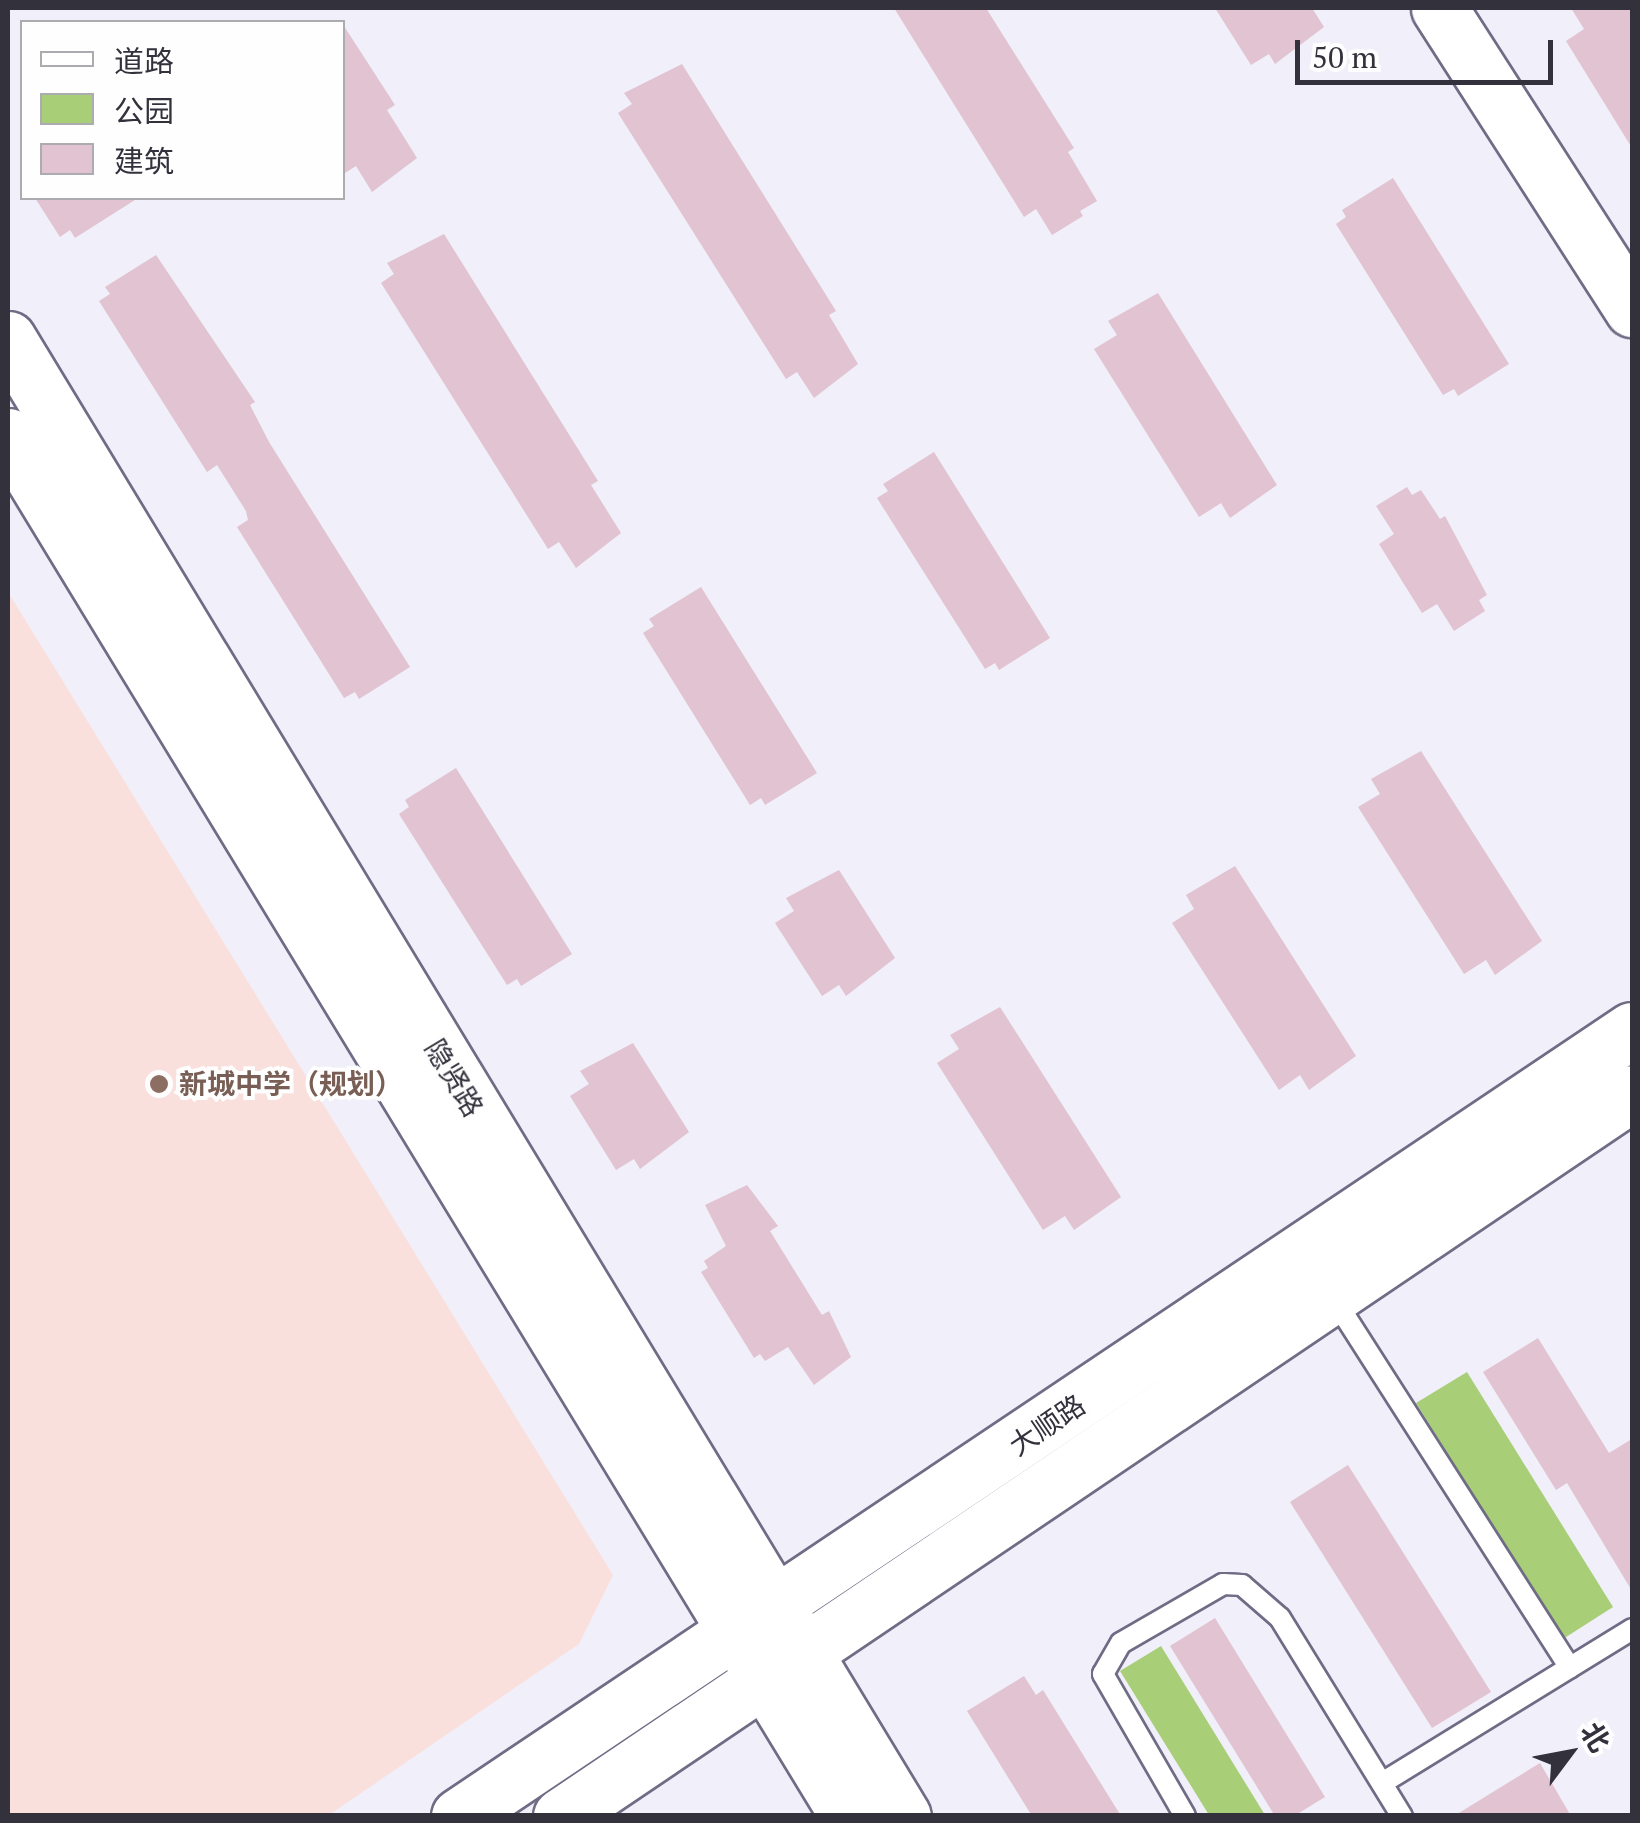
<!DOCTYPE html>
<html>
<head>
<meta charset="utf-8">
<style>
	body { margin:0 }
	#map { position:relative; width:1640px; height:1823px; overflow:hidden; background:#f0effa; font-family:"PT Serif","Noto Sans SC",serif }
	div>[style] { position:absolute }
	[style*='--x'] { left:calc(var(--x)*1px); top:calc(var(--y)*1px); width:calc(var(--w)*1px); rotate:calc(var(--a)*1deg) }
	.education>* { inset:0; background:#fae0dc }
	.green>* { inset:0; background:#a9ce78 }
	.building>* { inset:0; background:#e1c3d1 }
	.roads { filter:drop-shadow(2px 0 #6f6c85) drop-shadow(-2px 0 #6f6c85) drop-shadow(0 2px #6f6c85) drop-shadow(0 -2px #6f6c85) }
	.lane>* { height:20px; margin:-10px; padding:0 10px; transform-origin:10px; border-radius:10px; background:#fff }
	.secondary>* { height:55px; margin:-27.5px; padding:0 27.5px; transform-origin:27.5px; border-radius:27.5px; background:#fff }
	.dots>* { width:28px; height:28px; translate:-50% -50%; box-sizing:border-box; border:5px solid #fefefe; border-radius:50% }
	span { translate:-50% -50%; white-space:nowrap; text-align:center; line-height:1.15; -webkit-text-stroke:8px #fefefe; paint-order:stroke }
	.street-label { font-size:28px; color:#32313c }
	.education-label { font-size:28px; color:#785e54; font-weight:700 }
	.left { translate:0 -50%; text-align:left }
	.frame { position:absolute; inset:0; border:10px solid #32313c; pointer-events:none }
	.legend { position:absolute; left:20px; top:20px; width:325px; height:180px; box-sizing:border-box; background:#fefefe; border:2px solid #acacb0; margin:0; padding:12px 18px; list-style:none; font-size:30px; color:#32313c }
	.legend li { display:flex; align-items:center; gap:20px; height:50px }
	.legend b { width:50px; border:2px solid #acacb0 }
	.north { position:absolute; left:1520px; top:1703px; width:100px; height:100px; -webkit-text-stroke:8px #fefefe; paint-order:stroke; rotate:58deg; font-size:28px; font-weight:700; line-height:40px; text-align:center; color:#32313c }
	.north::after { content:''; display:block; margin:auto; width:35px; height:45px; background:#32313c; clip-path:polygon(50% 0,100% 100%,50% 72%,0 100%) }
	.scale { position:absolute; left:1295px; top:40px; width:258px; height:45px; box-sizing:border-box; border:5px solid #32313c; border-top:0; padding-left:12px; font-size:30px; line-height:35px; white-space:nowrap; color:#32313c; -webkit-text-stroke:8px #fefefe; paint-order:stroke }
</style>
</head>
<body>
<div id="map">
	<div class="education">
		<i style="clip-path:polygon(8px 592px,613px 1575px,579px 1644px,329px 1815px,8px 1815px)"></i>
	</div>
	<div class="green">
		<i style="clip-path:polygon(1467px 1372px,1613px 1607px,1563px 1639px,1416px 1403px)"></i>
		<i style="clip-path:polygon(1161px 1646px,1265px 1815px,1209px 1815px,1120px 1671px)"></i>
	</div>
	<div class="building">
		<i style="clip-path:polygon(894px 8px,986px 8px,1074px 148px,1068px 152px,1097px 201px,1080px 211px,1083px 216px,1052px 235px,1036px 209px,1024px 217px)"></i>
		<i style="clip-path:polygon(1215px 8px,1312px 8px,1324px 27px,1275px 64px,1269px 54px,1251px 65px)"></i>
		<i style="clip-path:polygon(1571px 8px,1632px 8px,1632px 148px,1566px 41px,1584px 29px)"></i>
		<i style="clip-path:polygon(342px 23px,395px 105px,387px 110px,417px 158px,372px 192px,356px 166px,342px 175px)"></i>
		<i style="clip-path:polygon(682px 64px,836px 311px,829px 315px,858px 364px,814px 398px,797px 372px,786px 379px,618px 113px,632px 104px,624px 93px)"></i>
		<i style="clip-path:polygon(1393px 178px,1509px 364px,1458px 396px,1454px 389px,1443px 395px,1336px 224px,1346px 217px,1342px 210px)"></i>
		<i style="clip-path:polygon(35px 198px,138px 198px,75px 238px,70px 230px,60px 237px)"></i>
		<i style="clip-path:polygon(444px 234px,598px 481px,591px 485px,621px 533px,576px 568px,559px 542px,548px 549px,381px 283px,394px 274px,387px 263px)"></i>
		<i style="clip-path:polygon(156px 255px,255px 402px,250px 405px,269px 442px,410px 667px,359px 699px,355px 692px,344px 698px,237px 527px,248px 520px,246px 511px,217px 465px,207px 472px,99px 301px,110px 294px,105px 287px)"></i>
		<i style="clip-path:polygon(1158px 293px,1277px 485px,1230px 518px,1221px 503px,1199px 517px,1094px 349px,1117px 335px,1108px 321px)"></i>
		<i style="clip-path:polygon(934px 452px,1050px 638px,999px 670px,995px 663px,985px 669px,877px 498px,888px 491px,883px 484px)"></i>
		<i style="clip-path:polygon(1407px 487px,1412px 495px,1421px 490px,1440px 519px,1445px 516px,1487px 595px,1479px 600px,1485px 611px,1454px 631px,1437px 604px,1422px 613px,1379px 544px,1394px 534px,1376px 506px)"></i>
		<i style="clip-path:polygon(701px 587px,817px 773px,765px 805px,761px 798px,750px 805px,643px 633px,654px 626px,649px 619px)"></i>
		<i style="clip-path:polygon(1421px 751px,1542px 941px,1495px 975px,1486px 960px,1464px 974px,1358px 807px,1380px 794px,1371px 779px)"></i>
		<i style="clip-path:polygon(456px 768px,572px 954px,521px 986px,517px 979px,507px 985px,399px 814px,409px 807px,405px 800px)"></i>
		<i style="clip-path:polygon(1235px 866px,1356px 1056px,1309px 1090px,1300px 1075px,1279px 1090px,1172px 923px,1194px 909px,1186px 895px)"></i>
		<i style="clip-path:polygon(839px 870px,895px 958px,846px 996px,839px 985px,822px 996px,775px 923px,794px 911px,786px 898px)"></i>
		<i style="clip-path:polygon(1000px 1007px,1121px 1197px,1074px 1230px,1065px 1216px,1043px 1230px,937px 1063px,959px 1049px,950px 1035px)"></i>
		<i style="clip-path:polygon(633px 1043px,689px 1132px,640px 1169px,634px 1159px,616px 1170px,570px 1096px,589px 1084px,580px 1071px)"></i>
		<i style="clip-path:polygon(747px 1185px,778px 1226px,770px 1231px,822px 1315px,829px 1311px,851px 1357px,814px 1385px,788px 1347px,765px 1361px,760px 1354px,754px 1358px,701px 1272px,708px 1268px,704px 1261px,726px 1246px,705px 1205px)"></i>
		<i style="clip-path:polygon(1538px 1338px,1609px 1453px,1632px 1439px,1632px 1591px,1567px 1483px,1556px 1490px,1483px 1372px)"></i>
		<i style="clip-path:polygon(1348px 1465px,1491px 1692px,1432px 1728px,1290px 1502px)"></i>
		<i style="clip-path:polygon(1215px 1618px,1325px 1797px,1294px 1816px,1275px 1816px,1170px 1646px)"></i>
		<i style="clip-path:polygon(1024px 1676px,1036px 1695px,1043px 1690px,1121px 1816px,1032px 1816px,967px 1711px)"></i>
		<i style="clip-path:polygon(1540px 1763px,1571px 1816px,1454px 1816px)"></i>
	</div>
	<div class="roads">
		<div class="lane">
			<i style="--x:1343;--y:1313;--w:421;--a:57.4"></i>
			<i style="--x:1382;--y:1783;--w:294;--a:-31.6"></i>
			<i style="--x:1185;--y:1816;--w:164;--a:-120"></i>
			<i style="--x:1103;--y:1674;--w:36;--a:-60"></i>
			<i style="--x:1121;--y:1643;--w:118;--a:-30"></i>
			<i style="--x:1223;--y:1584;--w:19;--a:3"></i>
			<i style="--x:1242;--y:1585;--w:50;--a:41"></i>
			<i style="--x:1280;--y:1618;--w:233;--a:58.4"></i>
		</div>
		<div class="secondary">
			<i style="--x:1439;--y:8;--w:358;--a:57.3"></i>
			<i style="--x:8;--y:339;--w:1727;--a:58.79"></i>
			<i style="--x:8;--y:436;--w:1616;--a:58.67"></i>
			<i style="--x:459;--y:1816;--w:1412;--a:-33.83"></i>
			<i style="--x:561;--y:1816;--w:1292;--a:-34.02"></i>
		</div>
	</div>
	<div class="dots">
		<i style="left:159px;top:1084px;background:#8d6e63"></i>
	</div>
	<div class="street-label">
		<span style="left:454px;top:1078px;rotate:59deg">隐贤路</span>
		<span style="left:1047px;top:1425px;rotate:-34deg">大顺路</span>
	</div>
	<div class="education-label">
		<span class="left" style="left:179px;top:1084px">新城中学（规划）</span>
	</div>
	<div class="frame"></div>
	<ul class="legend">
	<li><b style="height:12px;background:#fff"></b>道路</li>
	<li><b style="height:28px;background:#a9ce78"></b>公园</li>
	<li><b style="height:28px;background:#e1c3d1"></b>建筑</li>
	</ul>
	<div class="north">北</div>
	<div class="scale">50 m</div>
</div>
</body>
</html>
